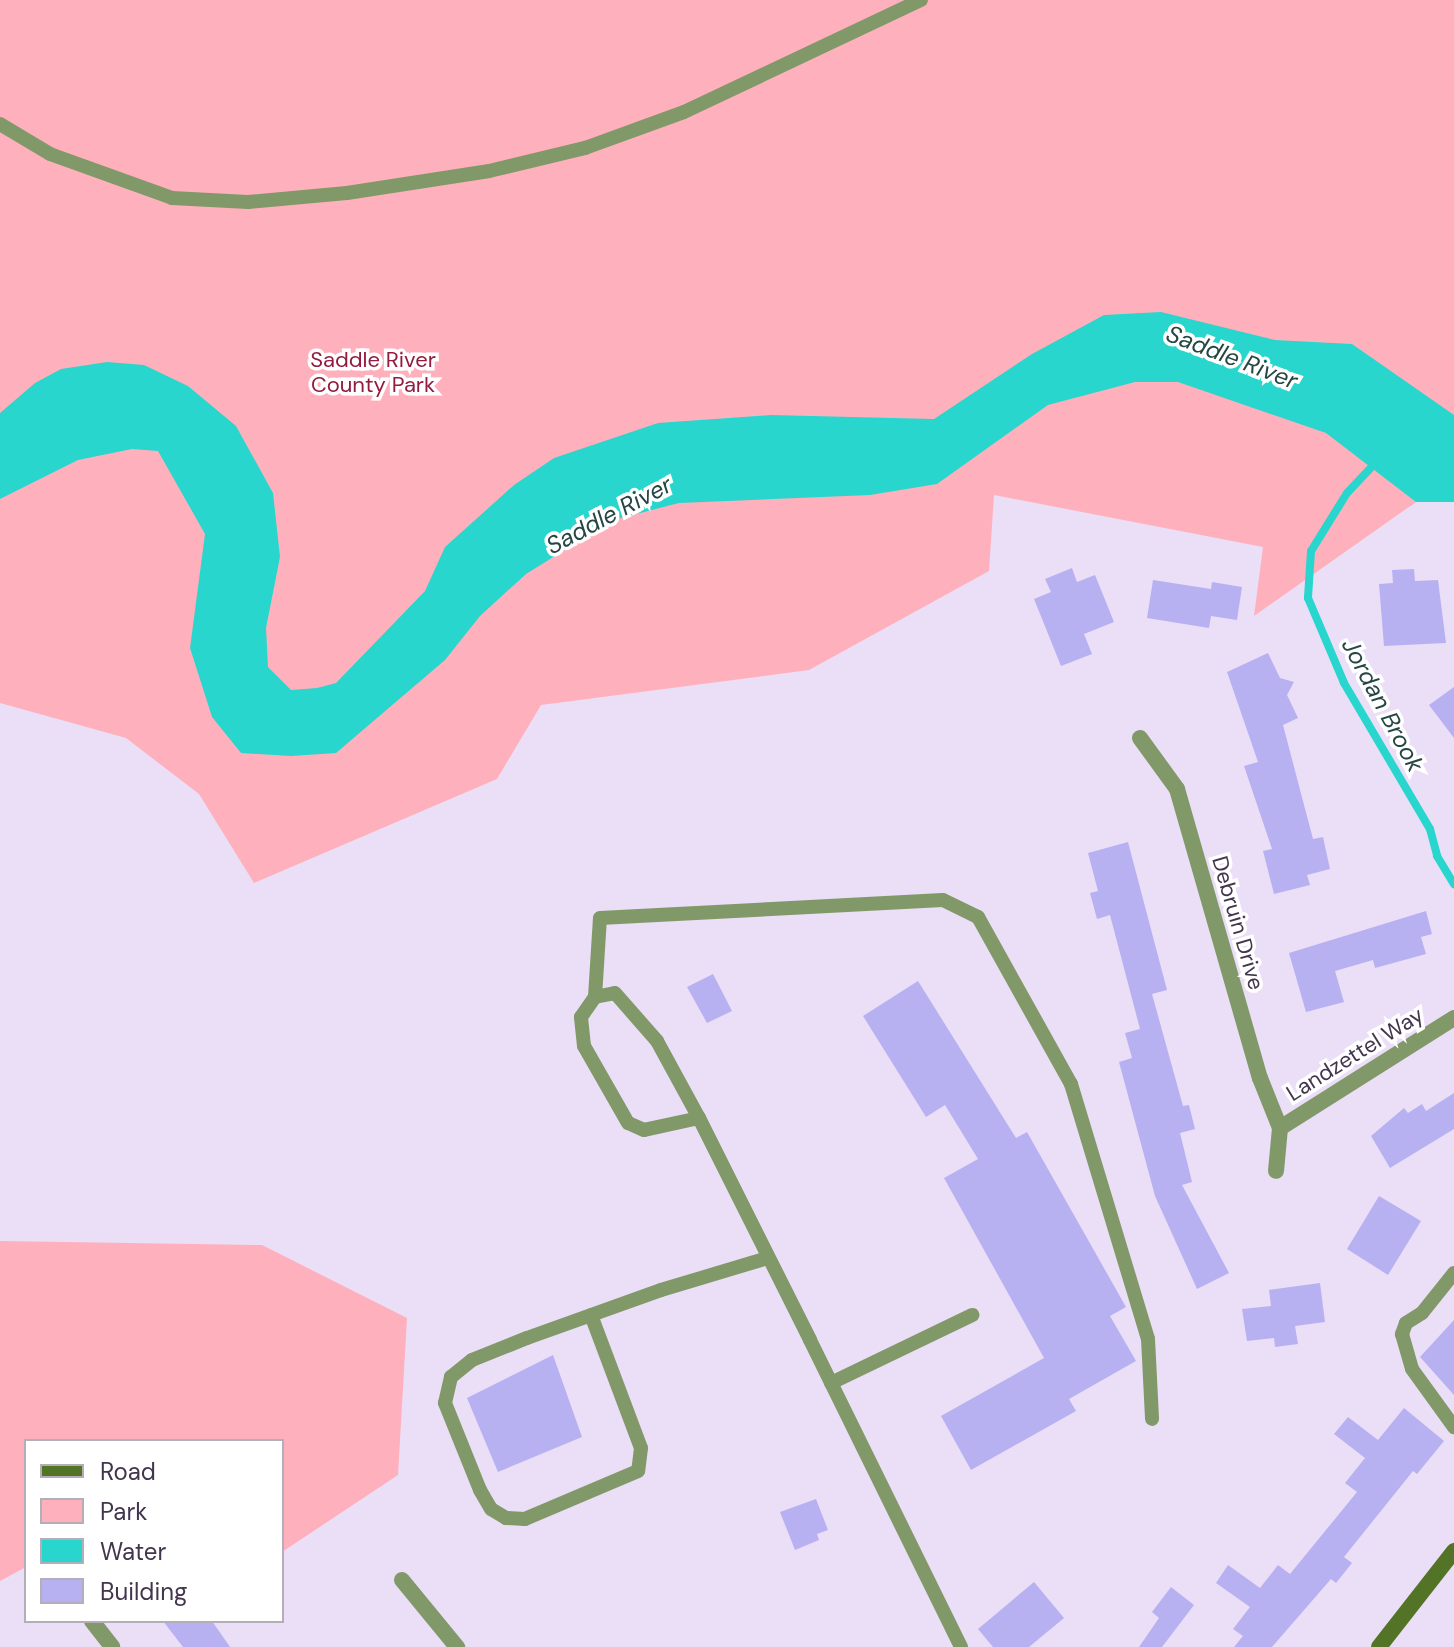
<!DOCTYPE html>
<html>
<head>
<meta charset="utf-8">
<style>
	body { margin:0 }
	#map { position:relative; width:1454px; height:1647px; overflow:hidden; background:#ebdef7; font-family:"DM Sans",sans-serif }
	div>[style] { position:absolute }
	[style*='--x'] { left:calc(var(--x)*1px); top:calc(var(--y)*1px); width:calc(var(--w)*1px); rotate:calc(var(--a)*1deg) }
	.green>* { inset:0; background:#feb1bc }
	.water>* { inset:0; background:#28d6cd }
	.stream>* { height:8px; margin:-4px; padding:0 4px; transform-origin:4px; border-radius:4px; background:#28d6cd }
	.building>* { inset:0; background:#b8b1f1 }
	.service>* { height:14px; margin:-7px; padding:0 7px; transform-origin:7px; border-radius:7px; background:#819969 }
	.minor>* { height:16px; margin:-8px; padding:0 8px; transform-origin:8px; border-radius:8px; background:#819969 }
	.secondary>* { height:16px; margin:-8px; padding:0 8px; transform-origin:8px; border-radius:8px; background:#537327 }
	span { translate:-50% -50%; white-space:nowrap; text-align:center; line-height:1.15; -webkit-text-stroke:7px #fff; paint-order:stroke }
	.park-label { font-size:22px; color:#931b3f }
	.street-label { font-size:22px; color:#42354d }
	.water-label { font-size:24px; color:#254643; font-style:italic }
	.legend { position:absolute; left:24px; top:1439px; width:260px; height:184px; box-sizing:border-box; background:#fff; border:2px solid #b3aeb8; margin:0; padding:10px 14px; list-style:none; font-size:24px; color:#42354d }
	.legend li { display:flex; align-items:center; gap:16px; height:40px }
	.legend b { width:40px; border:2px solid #b3aeb8 }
</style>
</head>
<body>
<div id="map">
	<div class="green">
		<i style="clip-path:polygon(0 0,1454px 0,1454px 502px,1416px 502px,1254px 616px,1263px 547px,994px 495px,989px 571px,809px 670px,541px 705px,497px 779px,254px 883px,199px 794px,126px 738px,0 703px)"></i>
		<i style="clip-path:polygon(0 1241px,262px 1245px,407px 1318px,398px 1475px,282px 1552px,282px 1441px,26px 1441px,26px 1567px,0 1581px)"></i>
	</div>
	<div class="water">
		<i style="clip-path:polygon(1161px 312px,1275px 340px,1352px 344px,1454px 415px,1454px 502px,1416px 502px,1326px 433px,1178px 382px,1135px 382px,1048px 405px,937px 484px,870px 495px,679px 503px,613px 520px,526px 574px,480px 616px,445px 660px,336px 753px,291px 756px,241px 753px,212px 717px,190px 648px,205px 534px,158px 451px,132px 449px,78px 460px,0 499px,0 413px,35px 383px,61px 369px,107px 362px,144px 365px,188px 386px,236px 426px,273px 493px,280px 557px,266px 628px,268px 667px,291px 690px,317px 688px,336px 683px,425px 591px,445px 547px,514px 485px,554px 458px,658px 423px,771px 415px,934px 419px,1032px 354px,1104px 315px)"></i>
	</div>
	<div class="stream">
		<i style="--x:1380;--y:458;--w:48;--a:133.3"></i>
		<i style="--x:1347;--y:493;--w:68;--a:121.8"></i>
		<i style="--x:1311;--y:551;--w:47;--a:93.7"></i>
		<i style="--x:1308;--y:598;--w:92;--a:67"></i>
		<i style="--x:1344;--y:683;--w:169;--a:59.5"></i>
		<i style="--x:1430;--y:829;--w:28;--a:75"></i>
		<i style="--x:1437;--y:856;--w:33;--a:59"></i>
	</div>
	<div class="building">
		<i style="clip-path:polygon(1072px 568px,1077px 582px,1095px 575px,1114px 622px,1084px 634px,1092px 654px,1061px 666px,1034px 599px,1051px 592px,1045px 579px)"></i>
		<i style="clip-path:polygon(1414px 569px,1415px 581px,1438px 580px,1446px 643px,1384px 646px,1379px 584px,1393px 583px,1392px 570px)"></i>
		<i style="clip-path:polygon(1153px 580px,1211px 589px,1212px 582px,1242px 587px,1237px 620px,1211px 616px,1209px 628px,1147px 618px)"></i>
		<i style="clip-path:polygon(1268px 653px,1280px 678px,1294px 682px,1287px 695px,1298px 718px,1283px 725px,1313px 839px,1323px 837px,1330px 869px,1307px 875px,1310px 885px,1274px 894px,1263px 851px,1272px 849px,1244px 766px,1258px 762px,1227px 672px)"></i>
		<i style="clip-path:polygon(1454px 687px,1454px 738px,1429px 705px)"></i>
		<i style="clip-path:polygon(1128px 842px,1167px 990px,1152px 994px,1183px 1106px,1189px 1105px,1195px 1129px,1180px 1133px,1192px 1182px,1182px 1185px,1229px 1273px,1197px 1289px,1155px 1196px,1119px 1062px,1132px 1058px,1125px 1033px,1140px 1029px,1110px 915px,1097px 919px,1090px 893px,1098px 891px,1088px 853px)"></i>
		<i style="clip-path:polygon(1426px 911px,1432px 934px,1421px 937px,1426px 954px,1375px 968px,1373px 960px,1335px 971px,1344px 1002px,1306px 1012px,1289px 953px)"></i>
		<i style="clip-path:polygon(713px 974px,732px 1011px,707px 1023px,687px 987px)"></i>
		<i style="clip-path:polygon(918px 981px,1016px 1138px,1027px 1132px,1126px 1307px,1110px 1316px,1136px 1361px,1069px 1399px,1076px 1411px,971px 1470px,941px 1416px,1044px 1358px,944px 1178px,978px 1159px,945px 1105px,926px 1117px,863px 1016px)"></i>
		<i style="clip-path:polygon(1454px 1093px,1454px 1129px,1390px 1168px,1371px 1136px,1404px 1108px,1408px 1113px,1422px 1104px,1426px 1111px)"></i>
		<i style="clip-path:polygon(1379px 1196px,1421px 1221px,1388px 1275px,1347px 1249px)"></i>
		<i style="clip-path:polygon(1320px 1283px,1325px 1322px,1295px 1326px,1298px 1344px,1275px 1347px,1274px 1338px,1247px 1341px,1242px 1309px,1271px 1306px,1269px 1290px)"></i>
		<i style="clip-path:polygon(1454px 1320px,1454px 1395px,1420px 1357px)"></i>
		<i style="clip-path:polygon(553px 1355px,582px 1437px,498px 1472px,467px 1398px)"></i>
		<i style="clip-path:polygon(1404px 1408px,1444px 1441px,1417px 1474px,1413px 1471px,1344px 1557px,1352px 1563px,1336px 1583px,1331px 1579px,1272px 1647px,1234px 1647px,1243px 1636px,1233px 1629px,1250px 1607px,1216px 1583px,1228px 1565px,1260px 1588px,1278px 1565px,1290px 1574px,1357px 1492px,1345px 1483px,1365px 1458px,1334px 1434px,1348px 1417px,1378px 1440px)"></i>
		<i style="clip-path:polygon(816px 1499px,828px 1530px,817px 1534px,819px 1540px,795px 1550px,780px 1512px)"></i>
		<i style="clip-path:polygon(1034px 1582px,1064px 1618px,1029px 1647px,993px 1647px,978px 1629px)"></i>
		<i style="clip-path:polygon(1171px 1587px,1194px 1605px,1162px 1647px,1139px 1647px,1159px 1618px,1152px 1612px)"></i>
		<i style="clip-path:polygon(163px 1621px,212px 1621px,230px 1647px,183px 1647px)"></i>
	</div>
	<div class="service">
		<i style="--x:0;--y:124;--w:58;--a:31"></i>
		<i style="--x:50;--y:154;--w:130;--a:19.8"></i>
		<i style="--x:172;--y:198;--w:76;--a:3"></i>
		<i style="--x:248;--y:202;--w:99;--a:-5.2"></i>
		<i style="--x:347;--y:193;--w:144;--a:-8.8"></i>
		<i style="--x:489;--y:171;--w:99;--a:-13.5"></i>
		<i style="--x:585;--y:148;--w:105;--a:-20"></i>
		<i style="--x:684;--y:112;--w:262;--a:-25.3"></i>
		<i style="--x:595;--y:997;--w:79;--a:-86.4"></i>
		<i style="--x:600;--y:918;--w:343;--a:-3"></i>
		<i style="--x:943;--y:900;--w:39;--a:26"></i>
		<i style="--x:978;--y:917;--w:191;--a:60.9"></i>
		<i style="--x:1071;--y:1084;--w:266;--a:73.2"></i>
		<i style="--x:1148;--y:1339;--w:80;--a:87.1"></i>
		<i style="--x:699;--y:1118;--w:56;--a:167.7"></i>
		<i style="--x:644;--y:1130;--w:17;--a:-156"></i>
		<i style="--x:628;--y:1123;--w:89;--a:-119.7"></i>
		<i style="--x:584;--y:1046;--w:29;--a:-96"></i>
		<i style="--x:581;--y:1017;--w:24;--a:-55"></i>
		<i style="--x:595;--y:997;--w:20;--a:-11"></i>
		<i style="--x:615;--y:993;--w:64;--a:48.8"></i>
		<i style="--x:657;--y:1041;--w:88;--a:61.4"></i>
		<i style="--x:699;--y:1118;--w:248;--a:63.4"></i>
		<i style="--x:810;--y:1340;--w:342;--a:63.8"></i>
		<i style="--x:1454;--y:1273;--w:51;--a:128.7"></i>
		<i style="--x:1422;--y:1313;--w:19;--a:148"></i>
		<i style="--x:1406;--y:1323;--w:12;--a:110"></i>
		<i style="--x:1402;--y:1334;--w:36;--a:74"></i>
		<i style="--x:1412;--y:1369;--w:72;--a:54.1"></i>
		<i style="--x:591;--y:1315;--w:142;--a:69.4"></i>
		<i style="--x:641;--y:1448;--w:23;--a:97"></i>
		<i style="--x:638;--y:1471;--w:123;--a:157"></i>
		<i style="--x:525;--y:1519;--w:19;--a:-177"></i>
		<i style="--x:506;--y:1518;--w:17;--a:-149"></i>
		<i style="--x:491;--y:1509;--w:22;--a:-120"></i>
		<i style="--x:480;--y:1490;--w:94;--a:-111.9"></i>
		<i style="--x:445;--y:1403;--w:27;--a:-77"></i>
		<i style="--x:451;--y:1377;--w:27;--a:-39"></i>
		<i style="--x:472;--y:1360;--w:59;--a:-21.8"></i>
		<i style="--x:527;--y:1338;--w:142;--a:-19.7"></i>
		<i style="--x:661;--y:1290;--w:112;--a:-16.7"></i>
		<i style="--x:831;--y:1383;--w:157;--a:-25.7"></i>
	</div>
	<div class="minor">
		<i style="--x:1140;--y:738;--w:63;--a:54"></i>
		<i style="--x:1177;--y:789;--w:301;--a:74"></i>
		<i style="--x:1260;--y:1078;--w:54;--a:68.2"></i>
		<i style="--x:1280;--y:1128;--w:43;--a:95.3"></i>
		<i style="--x:1280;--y:1128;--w:206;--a:-32.3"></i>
		<i style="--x:402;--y:1580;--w:87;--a:50.6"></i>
		<i style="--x:92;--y:1621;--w:33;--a:52"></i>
	</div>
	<div class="secondary">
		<i style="--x:1379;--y:1647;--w:122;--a:-52"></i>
	</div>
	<div class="park-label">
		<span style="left:373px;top:372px">Saddle River<br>County Park</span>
	</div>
	<div class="street-label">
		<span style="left:1238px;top:923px;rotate:74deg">Debruin Drive</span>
		<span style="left:1355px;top:1054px;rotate:-32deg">Landzettel Way</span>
	</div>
	<div class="water-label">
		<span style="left:1232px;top:357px;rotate:21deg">Saddle River</span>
		<span style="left:609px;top:515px;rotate:-28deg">Saddle River</span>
		<span style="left:1383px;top:705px;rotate:62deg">Jordan Brook</span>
	</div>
	<ul class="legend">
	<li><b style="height:10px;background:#537327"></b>Road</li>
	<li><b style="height:22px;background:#feb1bc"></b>Park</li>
	<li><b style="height:22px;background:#28d6cd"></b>Water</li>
	<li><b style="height:22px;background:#b8b1f1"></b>Building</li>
	</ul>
</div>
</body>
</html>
